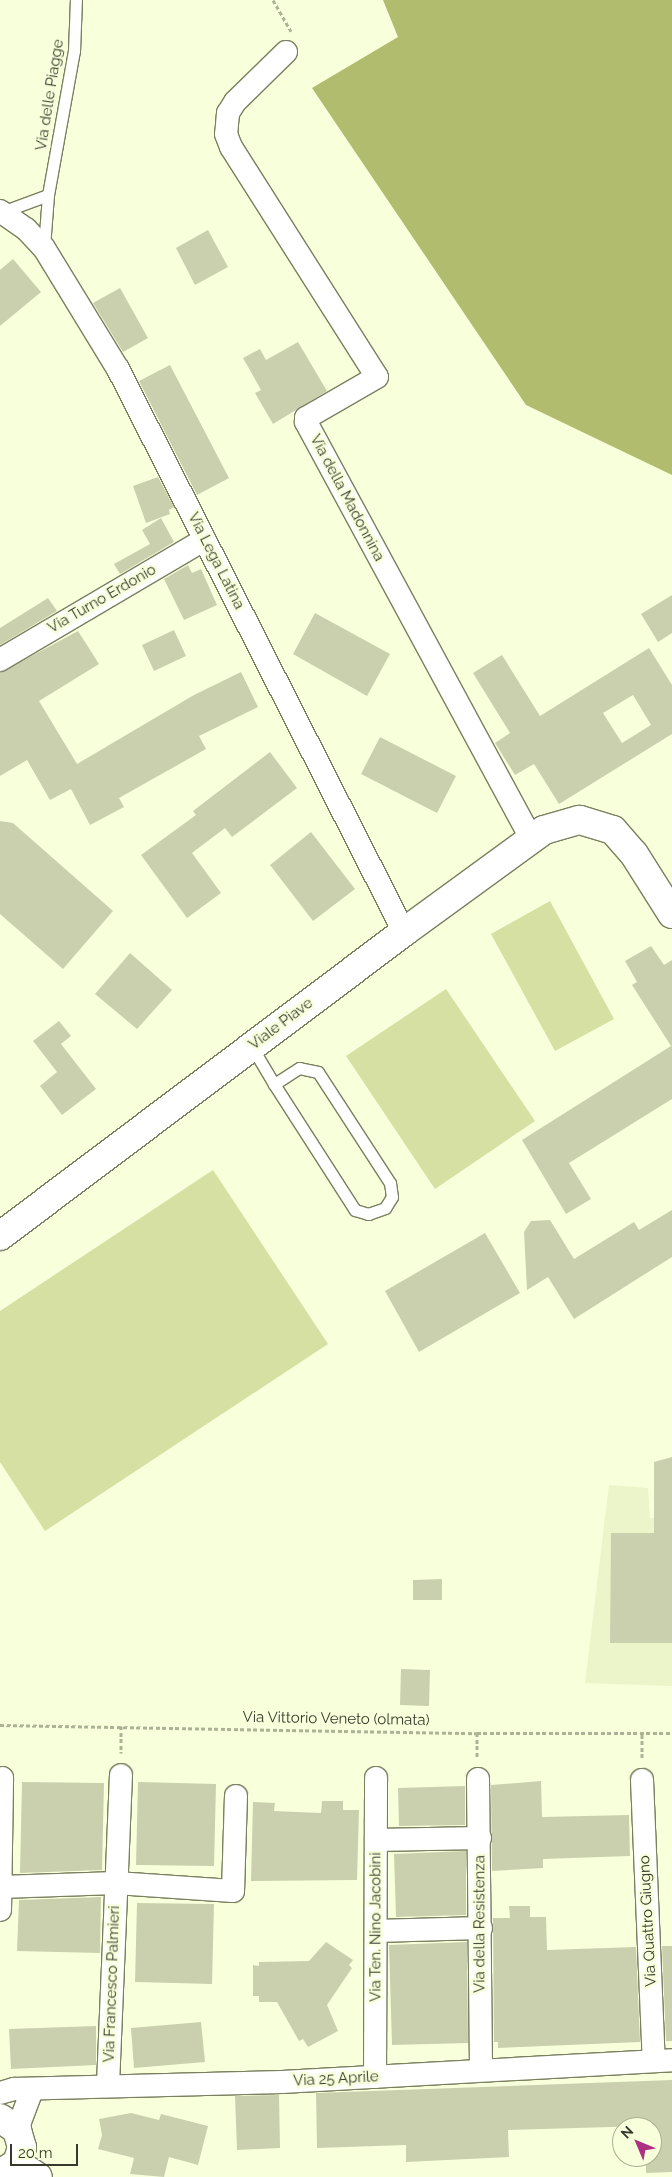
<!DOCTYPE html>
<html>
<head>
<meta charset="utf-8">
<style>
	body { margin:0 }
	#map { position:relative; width:672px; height:2177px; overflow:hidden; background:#f8ffdb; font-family:Raleway,sans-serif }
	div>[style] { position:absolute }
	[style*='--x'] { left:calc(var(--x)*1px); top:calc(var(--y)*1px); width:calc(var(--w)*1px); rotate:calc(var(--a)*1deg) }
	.built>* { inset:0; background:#ecf4ca }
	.green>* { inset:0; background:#d6e0a2 }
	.forest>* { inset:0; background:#b1bc6f }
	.building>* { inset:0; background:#cad0ae }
	.path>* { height:3px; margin-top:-1.5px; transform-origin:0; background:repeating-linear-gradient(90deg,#adb297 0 4px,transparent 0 6.5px) }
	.roads { filter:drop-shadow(1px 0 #7a8060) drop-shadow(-1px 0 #7a8060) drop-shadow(0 1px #7a8060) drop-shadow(0 -1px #7a8060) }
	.lane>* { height:11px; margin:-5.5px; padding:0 5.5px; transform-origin:5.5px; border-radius:5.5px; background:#fff }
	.street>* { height:22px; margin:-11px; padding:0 11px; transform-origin:11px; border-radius:11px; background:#fff }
	.secondary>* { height:28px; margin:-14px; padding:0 14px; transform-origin:14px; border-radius:14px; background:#fff }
	.primary>* { height:28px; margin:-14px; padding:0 14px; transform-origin:14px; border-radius:14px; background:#fff }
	span { translate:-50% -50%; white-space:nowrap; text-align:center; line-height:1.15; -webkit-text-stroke:5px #f8ffdb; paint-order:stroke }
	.street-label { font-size:15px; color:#37392c }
	.north { position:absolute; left:612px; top:2117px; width:50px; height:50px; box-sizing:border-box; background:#f8ffdb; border:1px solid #abb095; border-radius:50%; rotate:315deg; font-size:14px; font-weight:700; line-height:20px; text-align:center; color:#37392c }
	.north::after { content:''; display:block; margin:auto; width:18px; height:22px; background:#ac3183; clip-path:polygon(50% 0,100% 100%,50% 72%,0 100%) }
	.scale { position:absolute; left:10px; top:2144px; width:68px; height:22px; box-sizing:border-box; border:2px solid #37392c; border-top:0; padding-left:6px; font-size:15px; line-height:18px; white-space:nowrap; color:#37392c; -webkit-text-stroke:4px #f8ffdb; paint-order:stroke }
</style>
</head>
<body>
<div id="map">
	<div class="built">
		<i style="clip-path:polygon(609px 1485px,648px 1488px,650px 1518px,672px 1518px,672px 1686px,585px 1683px)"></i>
	</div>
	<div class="green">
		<i style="clip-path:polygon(550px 901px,614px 1019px,555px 1051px,491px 934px)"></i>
		<i style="clip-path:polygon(446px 989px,535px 1121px,435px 1189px,346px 1056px)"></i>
		<i style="clip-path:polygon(213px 1170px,328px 1344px,45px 1531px,0 1462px,0 1311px)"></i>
	</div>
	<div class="forest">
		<i style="clip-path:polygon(383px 0,672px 0,672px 475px,526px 405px,312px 88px,398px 37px)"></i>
	</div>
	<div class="building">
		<i style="clip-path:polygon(208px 230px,228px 267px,195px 285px,176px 248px)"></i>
		<i style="clip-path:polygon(13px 259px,41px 292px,0 326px,0 270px)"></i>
		<i style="clip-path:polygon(120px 288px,148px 338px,123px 352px,93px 303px)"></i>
		<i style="clip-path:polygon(298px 342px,327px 391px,273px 424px,255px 393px,261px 390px,243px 358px,260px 349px,266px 360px)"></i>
		<i style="clip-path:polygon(170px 365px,229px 478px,197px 495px,139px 381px)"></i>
		<i style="clip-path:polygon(158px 477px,174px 507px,169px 510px,170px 514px,146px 523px,133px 486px)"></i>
		<i style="clip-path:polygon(161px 518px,174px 542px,120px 574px,114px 564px,150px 544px,142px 530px)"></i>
		<i style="clip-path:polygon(188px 565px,192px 573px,201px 569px,217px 605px,184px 620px,164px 579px)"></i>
		<i style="clip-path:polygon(672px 595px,672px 633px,658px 642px,641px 614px)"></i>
		<i style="clip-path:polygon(48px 598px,57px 611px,0 645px,0 628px)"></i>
		<i style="clip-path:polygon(315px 613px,390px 654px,367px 696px,293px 654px)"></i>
		<i style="clip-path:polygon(174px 630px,186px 656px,154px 671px,142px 645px)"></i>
		<i style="clip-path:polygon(78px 631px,99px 664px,39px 701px,77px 764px,194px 695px,241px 672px,258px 707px,199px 736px,206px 749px,119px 798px,124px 807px,90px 825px,71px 789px,50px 800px,27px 760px,0 776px,0 673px)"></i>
		<i style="clip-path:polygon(evenodd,649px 648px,672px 685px,672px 734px,559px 804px,534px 764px,515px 775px,495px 743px,510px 733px,473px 673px,502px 655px,540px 716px,649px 648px,633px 695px,651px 725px,622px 743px,603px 713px,633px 695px)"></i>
		<i style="clip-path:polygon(380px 737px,456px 776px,437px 813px,361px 774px)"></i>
		<i style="clip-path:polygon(270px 752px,297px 788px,232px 837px,225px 828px,192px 853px,221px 893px,187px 918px,141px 855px,196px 815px,193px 811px)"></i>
		<i style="clip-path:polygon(0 821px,13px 823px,113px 911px,63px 969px,0 914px)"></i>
		<i style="clip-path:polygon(311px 832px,355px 889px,313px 921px,270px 865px)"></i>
		<i style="clip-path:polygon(651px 946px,664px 965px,672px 960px,672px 1099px,569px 1163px,591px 1199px,566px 1214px,522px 1140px,671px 1046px,632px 985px,637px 982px,625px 961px)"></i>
		<i style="clip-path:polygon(130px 953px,172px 990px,137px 1029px,95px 994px)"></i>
		<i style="clip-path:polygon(59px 1021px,71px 1036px,61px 1044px,96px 1089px,62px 1115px,40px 1086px,57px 1072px,33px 1041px)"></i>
		<i style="clip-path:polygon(672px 1210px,672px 1257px,574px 1319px,548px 1277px,527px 1290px,524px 1232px,531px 1221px,550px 1220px,574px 1259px,634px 1222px,639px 1230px)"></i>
		<i style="clip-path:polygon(485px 1233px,520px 1293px,419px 1352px,385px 1291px)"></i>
		<i style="clip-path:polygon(672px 1457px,672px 1643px,610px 1643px,611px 1533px,654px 1533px,654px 1462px)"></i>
		<i style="clip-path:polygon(442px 1579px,442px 1600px,413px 1600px,413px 1580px)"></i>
		<i style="clip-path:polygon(401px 1669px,430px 1670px,429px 1706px,400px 1705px)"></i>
		<i style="clip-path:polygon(541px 1781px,542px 1817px,629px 1815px,630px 1856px,543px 1859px,543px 1868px,492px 1871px,491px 1785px)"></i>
		<i style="clip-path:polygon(22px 1782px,104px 1783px,102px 1870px,20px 1873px)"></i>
		<i style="clip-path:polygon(138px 1782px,216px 1784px,214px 1866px,136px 1865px)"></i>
		<i style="clip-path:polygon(465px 1786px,465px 1825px,399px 1826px,398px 1788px)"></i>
		<i style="clip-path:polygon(322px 1801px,343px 1801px,343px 1810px,359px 1810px,357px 1880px,251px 1881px,253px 1802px,275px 1803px,274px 1811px,321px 1813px)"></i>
		<i style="clip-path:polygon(466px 1851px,466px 1915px,396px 1917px,394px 1854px)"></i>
		<i style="clip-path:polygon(101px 1897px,100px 1953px,17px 1951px,19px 1900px)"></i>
		<i style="clip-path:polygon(137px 1903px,214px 1904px,212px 1984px,135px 1982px)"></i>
		<i style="clip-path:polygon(509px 1906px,530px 1906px,530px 1917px,546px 1917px,547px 1950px,636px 1947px,640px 2042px,498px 2048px,498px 2042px,494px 2042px,493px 1918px,510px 1918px)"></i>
		<i style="clip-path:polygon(326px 1942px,353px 1960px,349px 1965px,352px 1968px,327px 2005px,338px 2031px,308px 2047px,303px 2039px,299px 2041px,277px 2002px,259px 2002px,259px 1996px,253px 1996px,253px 1965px,259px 1966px,259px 1962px,309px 1961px)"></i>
		<i style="clip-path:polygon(467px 1942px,468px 2043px,392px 2045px,389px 1945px)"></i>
		<i style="clip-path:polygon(662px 1946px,672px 1946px,672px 2041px,666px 2041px)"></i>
		<i style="clip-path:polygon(201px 2022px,205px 2062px,134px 2068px,131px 2028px)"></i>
		<i style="clip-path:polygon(96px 2026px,96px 2065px,11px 2069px,9px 2029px)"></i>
		<i style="clip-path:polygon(672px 2080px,672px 2172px,646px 2173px,646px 2157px,652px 2157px,652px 2127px,645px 2126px,508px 2130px,509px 2157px,406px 2162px,406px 2145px,317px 2148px,316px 2093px)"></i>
		<i style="clip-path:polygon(279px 2095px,280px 2148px,237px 2150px,235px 2096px)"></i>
		<i style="clip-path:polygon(131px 2113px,159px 2120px,161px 2114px,208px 2126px,198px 2165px,169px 2157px,164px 2177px,130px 2174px,134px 2158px,98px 2149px,102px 2135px,99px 2119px)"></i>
	</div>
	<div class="path">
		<i style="--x:273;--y:0;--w:36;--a:60"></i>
		<i style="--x:0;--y:1725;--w:477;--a:1"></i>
		<i style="--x:477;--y:1733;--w:195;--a:0"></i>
		<i style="--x:121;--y:1726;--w:27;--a:90"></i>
		<i style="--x:477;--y:1733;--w:24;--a:90"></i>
		<i style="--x:642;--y:1758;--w:25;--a:-90"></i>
	</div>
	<div class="roads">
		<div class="lane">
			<i style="--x:48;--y:195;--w:146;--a:-79.8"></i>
			<i style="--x:74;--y:51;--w:51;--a:-87.8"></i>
			<i style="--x:2;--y:212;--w:49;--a:-20.3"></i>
			<i style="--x:48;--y:195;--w:52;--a:94.4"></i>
			<i style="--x:252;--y:1047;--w:43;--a:59.3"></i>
			<i style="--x:274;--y:1084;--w:150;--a:57.3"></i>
			<i style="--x:355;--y:1210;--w:14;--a:17"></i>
			<i style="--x:368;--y:1214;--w:18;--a:-19"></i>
			<i style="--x:385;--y:1208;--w:13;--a:-58"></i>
			<i style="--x:392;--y:1197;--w:14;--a:-98"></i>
			<i style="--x:390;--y:1183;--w:132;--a:-123"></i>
			<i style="--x:318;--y:1072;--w:19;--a:-168"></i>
			<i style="--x:299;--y:1068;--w:30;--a:147"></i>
		</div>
		<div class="street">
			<i style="--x:286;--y:52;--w:71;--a:135.6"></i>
			<i style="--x:235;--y:102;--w:13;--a:122"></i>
			<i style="--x:228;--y:113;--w:21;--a:95"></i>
			<i style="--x:226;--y:134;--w:14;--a:69"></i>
			<i style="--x:231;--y:147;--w:272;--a:57.6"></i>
			<i style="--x:377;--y:377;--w:82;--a:150"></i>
			<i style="--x:306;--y:418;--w:4;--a:90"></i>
			<i style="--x:306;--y:422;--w:473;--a:61.6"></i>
			<i style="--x:0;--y:211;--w:32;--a:35"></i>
			<i style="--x:26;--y:229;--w:26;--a:47"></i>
			<i style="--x:44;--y:248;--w:142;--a:58.6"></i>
			<i style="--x:118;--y:369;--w:631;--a:63.07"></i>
			<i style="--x:0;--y:660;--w:237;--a:-30.5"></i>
			<i style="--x:478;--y:1779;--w:291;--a:89.4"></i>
			<i style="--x:642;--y:1780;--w:281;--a:87.6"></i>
			<i style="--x:376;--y:1840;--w:104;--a:-1.1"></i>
			<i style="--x:1;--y:1887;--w:115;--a:-2"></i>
			<i style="--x:116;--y:1883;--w:117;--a:3.9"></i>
			<i style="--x:233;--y:1891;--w:95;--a:-88.2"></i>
			<i style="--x:0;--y:1910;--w:132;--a:-89.1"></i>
			<i style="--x:376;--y:1931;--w:105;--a:-1.6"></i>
			<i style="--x:375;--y:2077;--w:299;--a:-89.8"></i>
			<i style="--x:108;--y:2085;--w:310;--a:-87.6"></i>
			<i style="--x:0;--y:2093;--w:15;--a:-16"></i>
			<i style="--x:14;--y:2089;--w:268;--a:-1.5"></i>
			<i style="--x:282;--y:2082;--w:391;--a:-3.2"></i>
			<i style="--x:17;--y:2130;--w:43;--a:-69.4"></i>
		</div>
		<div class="secondary">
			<i style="--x:0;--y:1236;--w:506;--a:-36.96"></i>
			<i style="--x:404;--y:932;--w:173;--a:-36.1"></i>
			<i style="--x:544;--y:830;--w:37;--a:-16"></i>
			<i style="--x:580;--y:820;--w:34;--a:17"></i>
			<i style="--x:613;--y:830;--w:32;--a:49"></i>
			<i style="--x:634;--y:854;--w:71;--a:57.7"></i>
		</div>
		<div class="primary">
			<i style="--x:0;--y:2118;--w:21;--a:35"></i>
			<i style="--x:17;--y:2130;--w:18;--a:74"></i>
			<i style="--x:22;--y:2147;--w:17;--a:107"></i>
			<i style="--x:17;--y:2163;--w:20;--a:147"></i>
			<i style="--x:17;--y:2163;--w:25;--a:34"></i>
		</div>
	</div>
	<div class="street-label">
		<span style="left:50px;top:95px;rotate:-81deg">Via delle Piagge</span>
		<span style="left:347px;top:498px;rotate:62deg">Via della Madonnina</span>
		<span style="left:216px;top:561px;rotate:63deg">Via Lega Latina</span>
		<span style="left:102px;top:599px;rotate:-30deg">Via Turno Erdonio</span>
		<span style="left:281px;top:1024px;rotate:-37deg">Viale Piave</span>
		<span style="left:336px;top:1719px;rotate:1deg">Via Vittorio Veneto (olmata)</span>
		<span style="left:648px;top:1921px;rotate:-93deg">Via Quattro Giugno</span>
		<span style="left:480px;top:1924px;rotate:-90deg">Via della Resistenza</span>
		<span style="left:376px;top:1927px;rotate:-90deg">Via Ten. Nino Jacobini</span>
		<span style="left:112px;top:1984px;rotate:-88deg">Via Francesco Palmieri</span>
		<span style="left:336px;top:2079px;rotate:-3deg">Via 25 Aprile</span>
	</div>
	<div class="north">N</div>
	<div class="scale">20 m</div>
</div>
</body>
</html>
